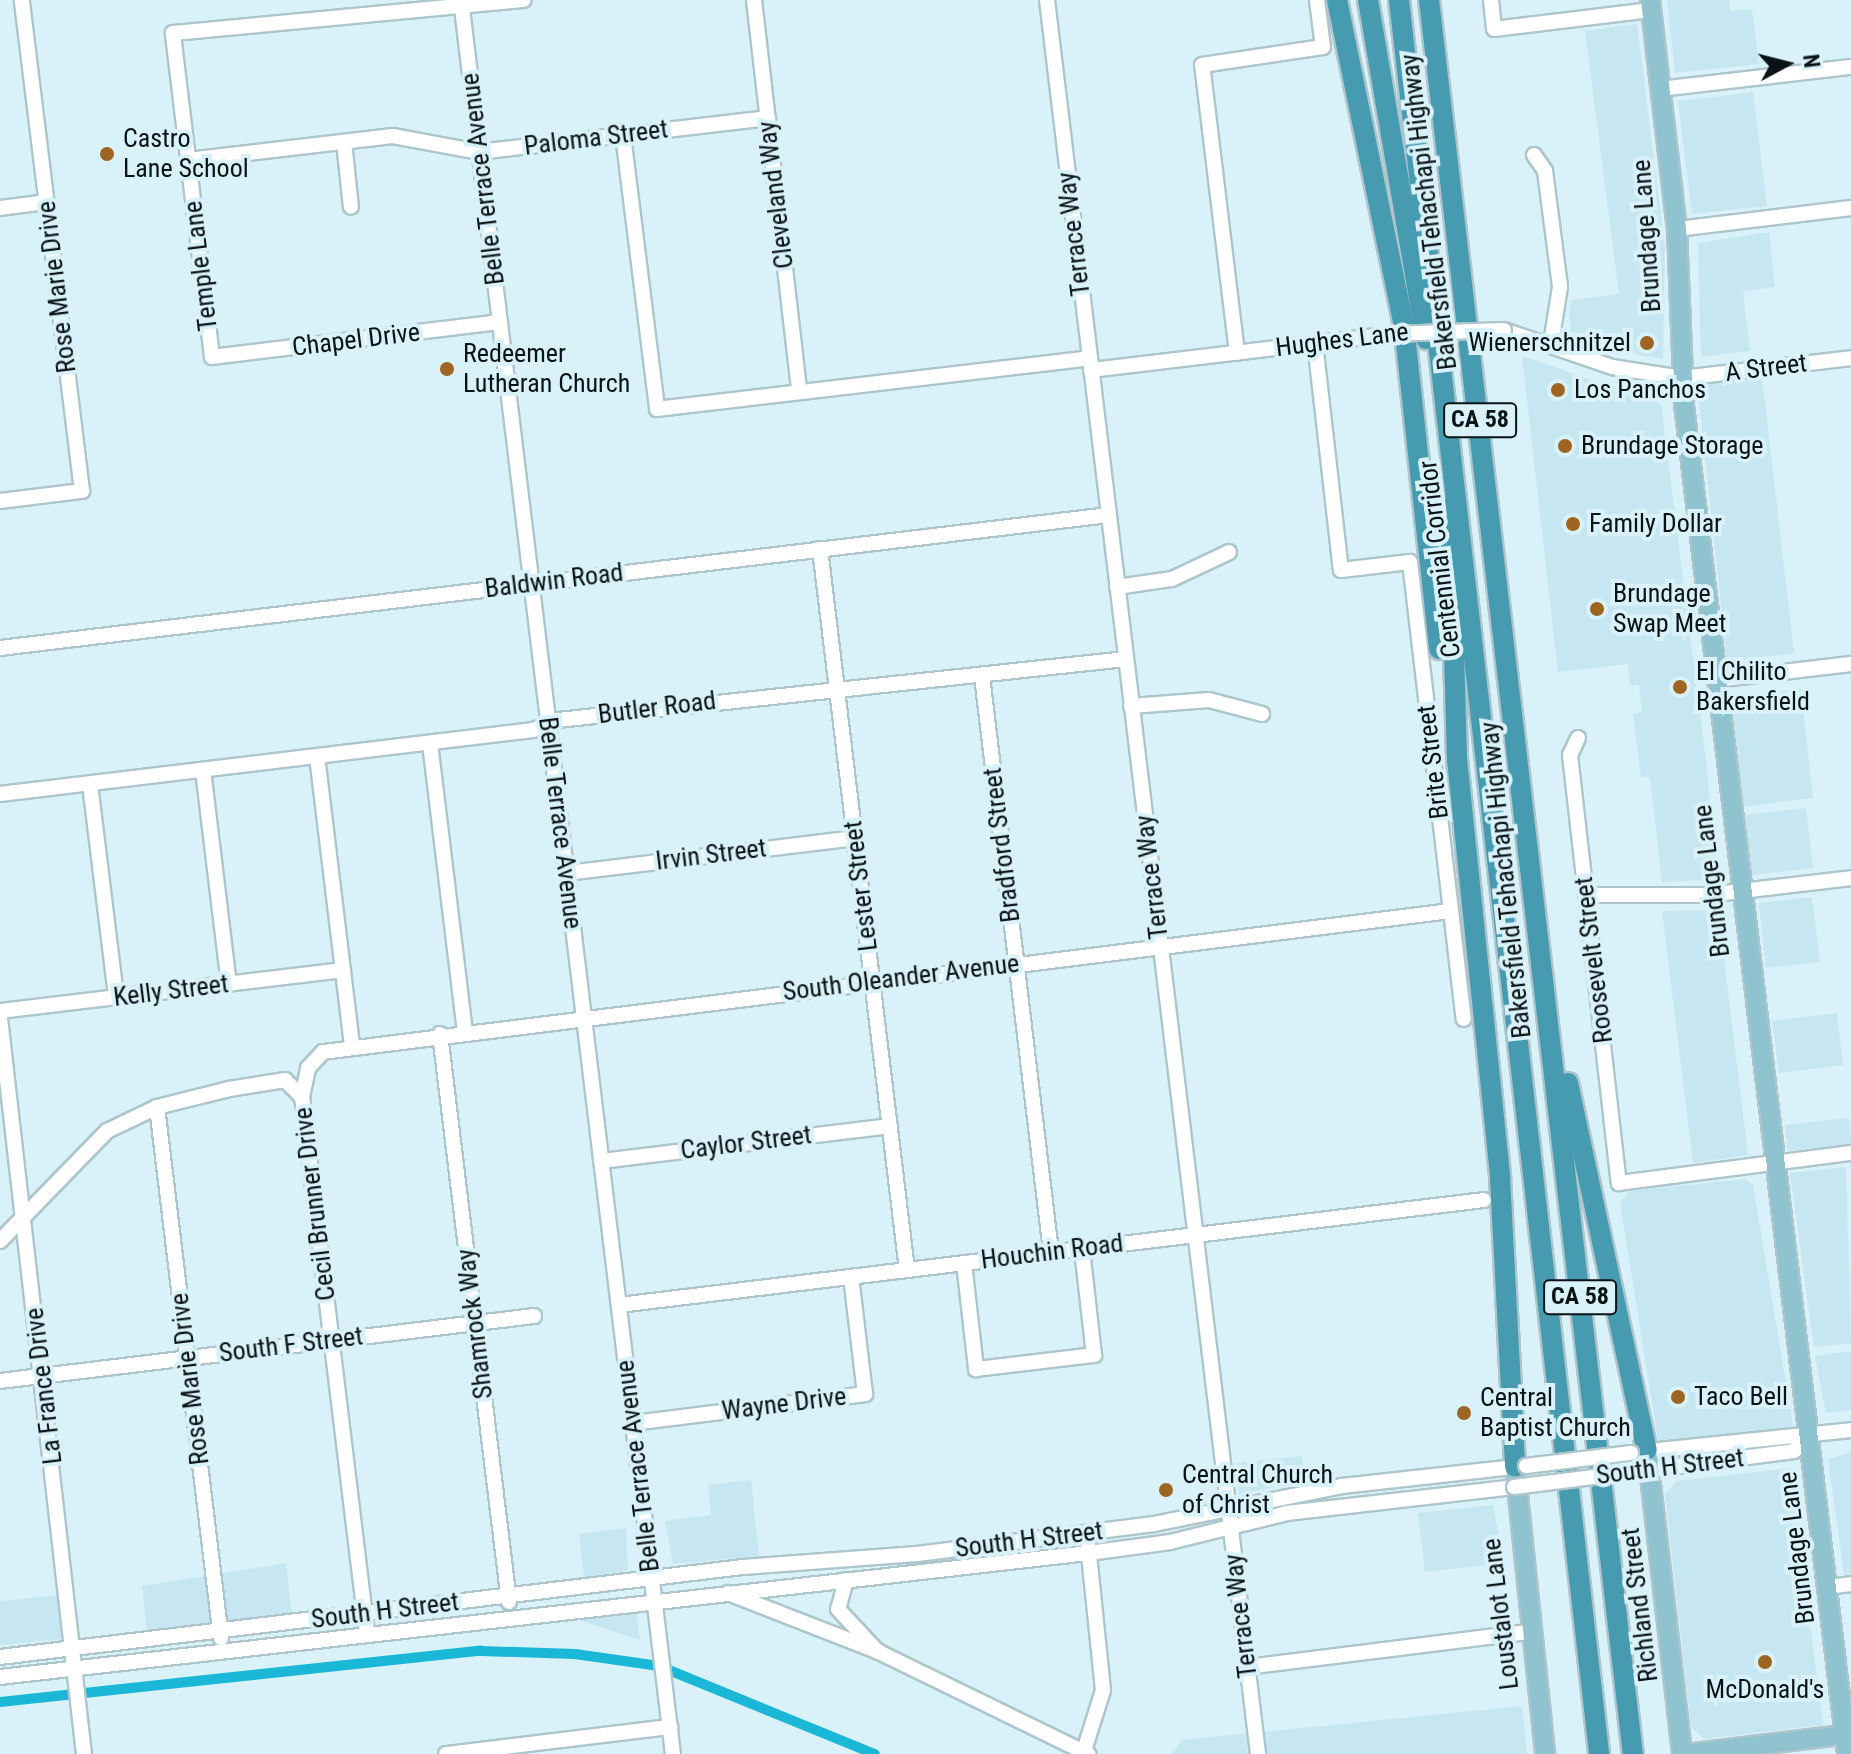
<!DOCTYPE html>
<html>
<head>
<meta charset="utf-8">
<style>
	body { margin:0 }
	#map { position:relative; width:1851px; height:1754px; overflow:hidden; background:#d9f1f8; font-family:"Roboto Condensed",sans-serif }
	div>[style] { position:absolute }
	[style*='--x'] { left:calc(var(--x)*1px); top:calc(var(--y)*1px); width:calc(var(--w)*1px); rotate:calc(var(--a)*1deg) }
	.built>* { inset:0; background:#c6e7f1 }
	.canal>* { height:10px; margin:-5px; padding:0 5px; transform-origin:5px; border-radius:5px; background:#1ab7d7 }
	.roads { filter:drop-shadow(2px 0 #aec5cc) drop-shadow(-2px 0 #aec5cc) drop-shadow(0 2px #aec5cc) drop-shadow(0 -2px #aec5cc) }
	.minor>* { height:14px; margin:-7px; padding:0 7px; transform-origin:7px; border-radius:7px; background:#fff }
	.major>* { height:18px; margin:-9px; padding:0 9px; transform-origin:9px; border-radius:9px; background:#90c3d0 }
	.highway>* { height:20px; margin:-10px; padding:0 10px; transform-origin:10px; border-radius:10px; background:#469bb1 }
	.bridges { filter:drop-shadow(2px 0 #aec5cc) drop-shadow(-2px 0 #aec5cc) drop-shadow(0 2px #aec5cc) drop-shadow(0 -2px #aec5cc) }
	.minor-bridge>* { height:14px; margin:-7px; padding:0 7px; transform-origin:7px; border-radius:7px; background:#fff }
	.dots>* { width:22px; height:22px; translate:-50% -50%; box-sizing:border-box; border:4px solid #d9f1f8; border-radius:50% }
	span { translate:-50% -50%; white-space:nowrap; text-align:center; line-height:1.15; -webkit-text-stroke:8px #d9f1f8; paint-order:stroke }
	.shield-label span { padding:2px 6px; background:#d9f1f8; border:2px solid; border-radius:6px; -webkit-text-stroke-width:0 }
	.shield-label { font-size:24px; color:#0a1315; font-weight:700 }
	.street-label { font-size:26px; color:#0a1315 }
	.poi-label { font-size:26px; color:#0a1315 }
	.left { translate:0 -50%; text-align:left }
	.right { translate:-100% -50%; text-align:right }
	.north { position:absolute; left:1747px; top:24px; width:80px; height:80px; -webkit-text-stroke:6px #d9f1f8; paint-order:stroke; rotate:83deg; font-size:22px; font-weight:700; line-height:32px; text-align:center; color:#0a1315 }
	.north::after { content:''; display:block; margin:auto; width:28px; height:36px; background:#0a1315; clip-path:polygon(50% 0,100% 100%,50% 72%,0 100%) }
</style>
</head>
<body>
<div id="map">
	<div class="built">
		<i style="clip-path:polygon(1667px 0,1729px 0,1730px 11px,1752px 9px,1759px 64px,1675px 73px)"></i>
		<i style="clip-path:polygon(1637px 24px,1665px 247px,1663px 359px,1601px 348px,1571px 331px,1569px 313px,1572px 300px,1619px 294px,1585px 31px)"></i>
		<i style="clip-path:polygon(1753px 92px,1767px 206px,1692px 214px,1678px 101px)"></i>
		<i style="clip-path:polygon(1769px 232px,1775px 287px,1743px 291px,1750px 351px,1701px 357px,1698px 243px)"></i>
		<i style="clip-path:polygon(1522px 356px,1661px 404px,1707px 769px,1716px 874px,1709px 880px,1662px 882px,1650px 777px,1641px 777px,1633px 714px,1642px 712px,1639px 685px,1630px 685px,1628px 664px,1558px 672px)"></i>
		<i style="clip-path:polygon(1762px 377px,1794px 653px,1727px 661px,1697px 381px)"></i>
		<i style="clip-path:polygon(1801px 689px,1813px 798px,1743px 807px,1731px 697px)"></i>
		<i style="clip-path:polygon(1806px 808px,1813px 868px,1751px 875px,1744px 815px)"></i>
		<i style="clip-path:polygon(1812px 897px,1820px 962px,1766px 968px,1759px 903px)"></i>
		<i style="clip-path:polygon(1718px 910px,1748px 1155px,1693px 1163px,1662px 911px)"></i>
		<i style="clip-path:polygon(1837px 1013px,1843px 1065px,1779px 1073px,1772px 1021px)"></i>
		<i style="clip-path:polygon(1849px 1118px,1851px 1144px,1788px 1151px,1785px 1125px)"></i>
		<i style="clip-path:polygon(1846px 1167px,1851px 1343px,1814px 1347px,1790px 1173px)"></i>
		<i style="clip-path:polygon(1745px 1179px,1753px 1185px,1794px 1431px,1659px 1446px,1620px 1203px,1629px 1191px)"></i>
		<i style="clip-path:polygon(1851px 1351px,1851px 1410px,1826px 1413px,1815px 1356px)"></i>
		<i style="clip-path:polygon(1851px 1452px,1851px 1574px,1844px 1575px,1828px 1459px)"></i>
		<i style="clip-path:polygon(1302px 1456px,1305px 1481px,1239px 1494px,1236px 1463px)"></i>
		<i style="clip-path:polygon(1790px 1468px,1823px 1725px,1704px 1739px,1691px 1727px,1665px 1494px,1677px 1481px)"></i>
		<i style="clip-path:polygon(751px 1480px,759px 1556px,673px 1564px,665px 1521px,711px 1515px,708px 1485px)"></i>
		<i style="clip-path:polygon(1493px 1505px,1504px 1563px,1425px 1572px,1418px 1513px)"></i>
		<i style="clip-path:polygon(626px 1528px,628px 1571px,584px 1577px,579px 1534px)"></i>
		<i style="clip-path:polygon(286px 1563px,292px 1613px,147px 1631px,142px 1586px)"></i>
		<i style="clip-path:polygon(59px 1595px,64px 1639px,0 1645px,0 1601px)"></i>
		<i style="clip-path:polygon(636px 1611px,640px 1640px,567px 1616px)"></i>
		<i style="clip-path:polygon(1522px 1706px,1527px 1754px,1172px 1754px,1182px 1740px)"></i>
	</div>
	<div class="canal">
		<i style="--x:0;--y:1702;--w:484;--a:-6.1"></i>
		<i style="--x:481;--y:1651;--w:94;--a:1.8"></i>
		<i style="--x:575;--y:1654;--w:85;--a:8.1"></i>
		<i style="--x:659;--y:1666;--w:233;--a:22.2"></i>
	</div>
	<div class="roads">
		<div class="minor">
			<i style="--x:461;--y:0;--w:1767;--a:83.11"></i>
			<i style="--x:754;--y:0;--w:394;--a:83.4"></i>
			<i style="--x:1047;--y:0;--w:1767;--a:83.14"></i>
			<i style="--x:1491;--y:0;--w:29;--a:84"></i>
			<i style="--x:1494;--y:29;--w:158;--a:-6.9"></i>
			<i style="--x:1660;--y:89;--w:192;--a:-6.6"></i>
			<i style="--x:623;--y:135;--w:276;--a:82.9"></i>
			<i style="--x:657;--y:409;--w:435;--a:-6.7"></i>
			<i style="--x:344;--y:142;--w:65;--a:83.9"></i>
			<i style="--x:1534;--y:155;--w:19;--a:55"></i>
			<i style="--x:1545;--y:171;--w:117;--a:82.6"></i>
			<i style="--x:1560;--y:287;--w:57;--a:99.1"></i>
			<i style="--x:188;--y:160;--w:206;--a:-6.7"></i>
			<i style="--x:393;--y:136;--w:87;--a:10.5"></i>
			<i style="--x:479;--y:152;--w:291;--a:-6.7"></i>
			<i style="--x:0;--y:208;--w:47;--a:-7.3"></i>
			<i style="--x:1677;--y:229;--w:175;--a:-6.9"></i>
			<i style="--x:500;--y:322;--w:290;--a:173.1"></i>
			<i style="--x:212;--y:357;--w:326;--a:-96.9"></i>
			<i style="--x:173;--y:33;--w:352;--a:-5.4"></i>
			<i style="--x:1504;--y:330;--w:114;--a:18.9"></i>
			<i style="--x:1612;--y:367;--w:71;--a:8.9"></i>
			<i style="--x:1682;--y:378;--w:170;--a:-6.7"></i>
			<i style="--x:1315;--y:343;--w:228;--a:83.5"></i>
			<i style="--x:1341;--y:570;--w:69;--a:-6.6"></i>
			<i style="--x:1410;--y:562;--w:460;--a:83.3"></i>
			<i style="--x:1237;--y:353;--w:290;--a:-96.9"></i>
			<i style="--x:1202;--y:65;--w:122;--a:-8.5"></i>
			<i style="--x:1323;--y:47;--w:47;--a:-97.3"></i>
			<i style="--x:1091;--y:370;--w:302;--a:-6.8"></i>
			<i style="--x:0;--y:501;--w:83;--a:-7"></i>
			<i style="--x:82;--y:491;--w:495;--a:-97"></i>
			<i style="--x:820;--y:549;--w:726;--a:83.12"></i>
			<i style="--x:1117;--y:587;--w:56;--a:-8.3"></i>
			<i style="--x:1172;--y:579;--w:63;--a:-25.3"></i>
			<i style="--x:0;--y:648;--w:1116;--a:-6.84"></i>
			<i style="--x:982;--y:676;--w:580;--a:83.17"></i>
			<i style="--x:1715;--y:680;--w:137;--a:-6.7"></i>
			<i style="--x:1131;--y:706;--w:78;--a:-4.4"></i>
			<i style="--x:1209;--y:700;--w:55;--a:14.8"></i>
			<i style="--x:1578;--y:738;--w:19;--a:115"></i>
			<i style="--x:1570;--y:755;--w:431;--a:83.5"></i>
			<i style="--x:1619;--y:1183;--w:234;--a:-7.4"></i>
			<i style="--x:430;--y:743;--w:290;--a:83.1"></i>
			<i style="--x:317;--y:756;--w:291;--a:83.1"></i>
			<i style="--x:203;--y:770;--w:216;--a:83.1"></i>
			<i style="--x:90;--y:784;--w:215;--a:83"></i>
			<i style="--x:0;--y:794;--w:537;--a:-6.85"></i>
			<i style="--x:533;--y:730;--w:27;--a:-22"></i>
			<i style="--x:558;--y:720;--w:571;--a:-6.13"></i>
			<i style="--x:567;--y:873;--w:290;--a:-6.9"></i>
			<i style="--x:1586;--y:895;--w:121;--a:0"></i>
			<i style="--x:1707;--y:895;--w:145;--a:-6.7"></i>
			<i style="--x:0;--y:1011;--w:345;--a:-6.8"></i>
			<i style="--x:0;--y:1018;--w:741;--a:83.49"></i>
			<i style="--x:440;--y:1034;--w:572;--a:83.07"></i>
			<i style="--x:157;--y:1107;--w:535;--a:83.13"></i>
			<i style="--x:601;--y:1161;--w:291;--a:-6.9"></i>
			<i style="--x:0;--y:1241;--w:153;--a:-45.8"></i>
			<i style="--x:107;--y:1131;--w:55;--a:-25.6"></i>
			<i style="--x:157;--y:1107;--w:74;--a:-14"></i>
			<i style="--x:229;--y:1089;--w:57;--a:-9.1"></i>
			<i style="--x:285;--y:1080;--w:24;--a:45"></i>
			<i style="--x:964;--y:1263;--w:107;--a:83.5"></i>
			<i style="--x:976;--y:1369;--w:119;--a:-6.8"></i>
			<i style="--x:1094;--y:1355;--w:107;--a:-96.5"></i>
			<i style="--x:619;--y:1305;--w:871;--a:-6.92"></i>
			<i style="--x:0;--y:1381;--w:538;--a:-6.94"></i>
			<i style="--x:633;--y:1423;--w:234;--a:-7.1"></i>
			<i style="--x:865;--y:1394;--w:118;--a:-96.8"></i>
			<i style="--x:1639;--y:1452;--w:213;--a:-5.9"></i>
			<i style="--x:1641;--y:1471;--w:154;--a:-7.4"></i>
			<i style="--x:1794;--y:1451;--w:21;--a:-45"></i>
			<i style="--x:846;--y:1580;--w:30;--a:105"></i>
			<i style="--x:838;--y:1609;--w:59;--a:47.1"></i>
			<i style="--x:1828;--y:1587;--w:23;--a:-7"></i>
			<i style="--x:728;--y:1593;--w:162;--a:21.3"></i>
			<i style="--x:879;--y:1652;--w:233;--a:26"></i>
			<i style="--x:367;--y:1633;--w:540;--a:-96.91"></i>
			<i style="--x:302;--y:1097;--w:30;--a:-78"></i>
			<i style="--x:308;--y:1068;--w:22;--a:-47"></i>
			<i style="--x:323;--y:1052;--w:1137;--a:-7.13"></i>
			<i style="--x:0;--y:1657;--w:748;--a:-6.91"></i>
			<i style="--x:743;--y:1567;--w:174;--a:-4.3"></i>
			<i style="--x:917;--y:1554;--w:239;--a:-7.2"></i>
			<i style="--x:1154;--y:1524;--w:192;--a:-11.4"></i>
			<i style="--x:1342;--y:1486;--w:181;--a:-6.3"></i>
			<i style="--x:1247;--y:1667;--w:284;--a:-7.1"></i>
			<i style="--x:0;--y:1677;--w:1096;--a:-6.5"></i>
			<i style="--x:1089;--y:1553;--w:82;--a:-7.7"></i>
			<i style="--x:1170;--y:1542;--w:121;--a:-13.9"></i>
			<i style="--x:1287;--y:1513;--w:228;--a:-6.5"></i>
			<i style="--x:446;--y:1754;--w:226;--a:-6.9"></i>
			<i style="--x:1083;--y:1754;--w:67;--a:-72.6"></i>
			<i style="--x:1103;--y:1690;--w:146;--a:-95.9"></i>
		</div>
		<div class="major">
			<i style="--x:1650;--y:0;--w:231;--a:83.3"></i>
			<i style="--x:1677;--y:229;--w:176;--a:87.7"></i>
			<i style="--x:1684;--y:405;--w:1359;--a:83.11"></i>
			<i style="--x:1647;--y:1450;--w:306;--a:83.4"></i>
			<i style="--x:1515;--y:1467;--w:289;--a:84"></i>
			<i style="--x:1685;--y:1754;--w:167;--a:-6.9"></i>
		</div>
		<div class="highway">
			<i style="--x:1337;--y:0;--w:332;--a:78.4"></i>
			<i style="--x:1404;--y:325;--w:326;--a:83.8"></i>
			<i style="--x:1368;--y:0;--w:344;--a:80.3"></i>
			<i style="--x:1399;--y:0;--w:1765;--a:83.49"></i>
			<i style="--x:1429;--y:0;--w:1766;--a:83.37"></i>
			<i style="--x:1450;--y:508;--w:251;--a:88.4"></i>
			<i style="--x:1457;--y:759;--w:421;--a:84.1"></i>
			<i style="--x:1500;--y:1178;--w:289;--a:87"></i>
			<i style="--x:1568;--y:1083;--w:375;--a:77.9"></i>
		</div>
	</div>
	<div class="bridges">
		<div class="minor-bridge">
			<i style="--x:1391;--y:334;--w:113;--a:-2"></i>
			<i style="--x:1526;--y:1466;--w:106;--a:-7.1"></i>
			<i style="--x:1514;--y:1487;--w:119;--a:-7.2"></i>
		</div>
	</div>
	<div class="dots">
		<i style="left:107px;top:154px;background:#9d6521"></i>
		<i style="left:1647px;top:343px;background:#9d6521"></i>
		<i style="left:447px;top:369px;background:#9d6521"></i>
		<i style="left:1558px;top:390px;background:#9d6521"></i>
		<i style="left:1565px;top:446px;background:#9d6521"></i>
		<i style="left:1573px;top:524px;background:#9d6521"></i>
		<i style="left:1597px;top:609px;background:#9d6521"></i>
		<i style="left:1680px;top:687px;background:#9d6521"></i>
		<i style="left:1678px;top:1397px;background:#9d6521"></i>
		<i style="left:1464px;top:1413px;background:#9d6521"></i>
		<i style="left:1166px;top:1490px;background:#9d6521"></i>
		<i style="left:1765px;top:1662px;background:#9d6521"></i>
	</div>
	<div class="shield-label">
		<span style="left:1480px;top:420px">CA 58</span>
		<span style="left:1580px;top:1297px">CA 58</span>
	</div>
	<div class="street-label">
		<span style="left:596px;top:138px;rotate:-7deg">Paloma Street</span>
		<span style="left:483px;top:179px;rotate:-97deg">Belle Terrace Avenue</span>
		<span style="left:776px;top:195px;rotate:-97deg">Cleveland Way</span>
		<span style="left:1429px;top:212px;rotate:-97deg">Bakersfield Tehachapi Highway</span>
		<span style="left:1074px;top:234px;rotate:-97deg">Terrace Way</span>
		<span style="left:1647px;top:236px;rotate:-94deg">Brundage Lane</span>
		<span style="left:201px;top:266px;rotate:-97deg">Temple Lane</span>
		<span style="left:57px;top:287px;rotate:-97deg">Rose Marie Drive</span>
		<span style="left:356px;top:340px;rotate:-7deg">Chapel Drive</span>
		<span style="left:1342px;top:340px;rotate:-7deg">Hughes Lane</span>
		<span style="left:1766px;top:368px;rotate:-7deg">A Street</span>
		<span style="left:1440px;top:559px;rotate:-97deg">Centennial Corridor</span>
		<span style="left:554px;top:581px;rotate:-7deg">Baldwin Road</span>
		<span style="left:657px;top:708px;rotate:-7deg">Butler Road</span>
		<span style="left:1433px;top:762px;rotate:-97deg">Brite Street</span>
		<span style="left:560px;top:823px;rotate:83deg">Belle Terrace Avenue</span>
		<span style="left:1002px;top:845px;rotate:-97deg">Bradford Street</span>
		<span style="left:711px;top:855px;rotate:-7deg">Irvin Street</span>
		<span style="left:1152px;top:877px;rotate:-97deg">Terrace Way</span>
		<span style="left:1506px;top:880px;rotate:-96deg">Bakersfield Tehachapi Highway</span>
		<span style="left:1712px;top:881px;rotate:-97deg">Brundage Lane</span>
		<span style="left:861px;top:886px;rotate:-97deg">Lester Street</span>
		<span style="left:1594px;top:960px;rotate:-97deg">Roosevelt Street</span>
		<span style="left:901px;top:978px;rotate:-7deg">South Oleander Avenue</span>
		<span style="left:171px;top:991px;rotate:-7deg">Kelly Street</span>
		<span style="left:746px;top:1143px;rotate:-7deg">Caylor Street</span>
		<span style="left:315px;top:1204px;rotate:-97deg">Cecil Brunner Drive</span>
		<span style="left:1052px;top:1252px;rotate:-7deg">Houchin Road</span>
		<span style="left:475px;top:1324px;rotate:-97deg">Shamrock Way</span>
		<span style="left:291px;top:1345px;rotate:-7deg">South F Street</span>
		<span style="left:190px;top:1379px;rotate:-97deg">Rose Marie Drive</span>
		<span style="left:44px;top:1386px;rotate:-97deg">La France Drive</span>
		<span style="left:784px;top:1404px;rotate:-7deg">Wayne Drive</span>
		<span style="left:638px;top:1466px;rotate:-97deg">Belle Terrace Avenue</span>
		<span style="left:1670px;top:1467px;rotate:-7deg">South H Street</span>
		<span style="left:1029px;top:1540px;rotate:-7deg">South H Street</span>
		<span style="left:1797px;top:1548px;rotate:-97deg">Brundage Lane</span>
		<span style="left:1640px;top:1605px;rotate:-97deg">Richland Street</span>
		<span style="left:385px;top:1611px;rotate:-7deg">South H Street</span>
		<span style="left:1501px;top:1614px;rotate:-97deg">Loustalot Lane</span>
		<span style="left:1241px;top:1616px;rotate:-97deg">Terrace Way</span>
	</div>
	<div class="poi-label">
		<span class="left" style="left:123px;top:154px">Castro<br>Lane School</span>
		<span class="right" style="left:1631px;top:343px">Wienerschnitzel</span>
		<span class="left" style="left:463px;top:369px">Redeemer<br>Lutheran Church</span>
		<span class="left" style="left:1574px;top:390px">Los Panchos</span>
		<span class="left" style="left:1581px;top:446px">Brundage Storage</span>
		<span class="left" style="left:1589px;top:524px">Family Dollar</span>
		<span class="left" style="left:1613px;top:609px">Brundage<br>Swap Meet</span>
		<span class="left" style="left:1696px;top:687px">El Chilito<br>Bakersfield</span>
		<span class="left" style="left:1694px;top:1397px">Taco Bell</span>
		<span class="left" style="left:1480px;top:1413px">Central<br>Baptist Church</span>
		<span class="left" style="left:1182px;top:1490px">Central Church<br>of Christ</span>
		<span style="left:1765px;top:1690px">McDonald's</span>
	</div>
	<div class="north">N</div>
</div>
</body>
</html>
